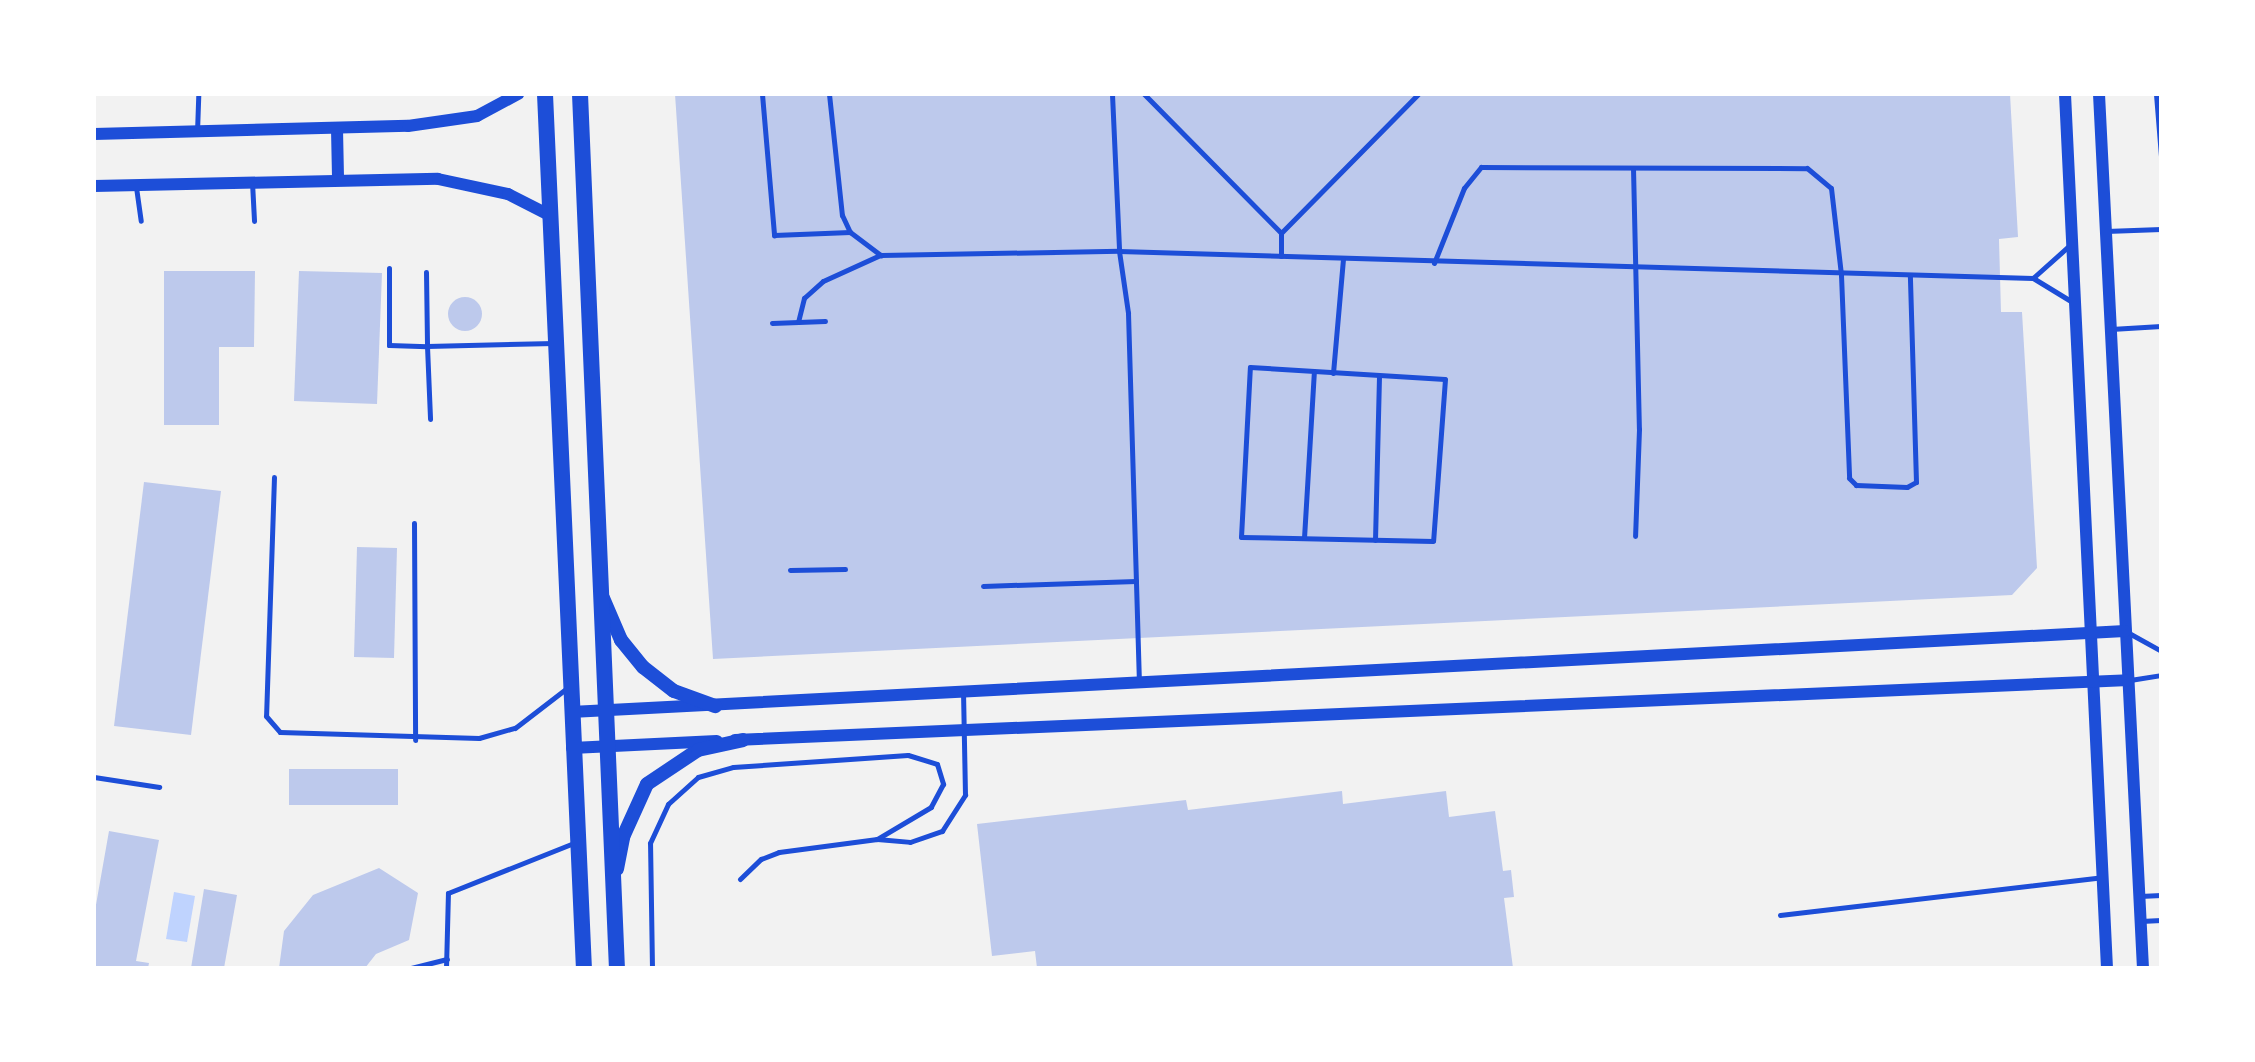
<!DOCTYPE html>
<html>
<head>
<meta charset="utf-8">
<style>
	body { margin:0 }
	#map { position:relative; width:2255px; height:1062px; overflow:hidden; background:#f2f2f2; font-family:"Varela Round",sans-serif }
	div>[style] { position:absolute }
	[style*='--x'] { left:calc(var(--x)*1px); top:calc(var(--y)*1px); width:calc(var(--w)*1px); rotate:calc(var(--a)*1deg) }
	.water>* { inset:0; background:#bfd3fe }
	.building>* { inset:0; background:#bdc9ec }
	.round { border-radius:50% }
	.service>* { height:5px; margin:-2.5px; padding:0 2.5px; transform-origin:2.5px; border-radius:2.5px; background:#1d4ed8 }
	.tertiary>* { height:12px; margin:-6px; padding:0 6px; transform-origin:6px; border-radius:6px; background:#1d4ed8 }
	.secondary>* { height:14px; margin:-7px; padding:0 7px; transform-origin:7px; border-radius:7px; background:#1d4ed8 }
	.primary>* { height:16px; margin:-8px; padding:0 8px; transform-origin:8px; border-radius:8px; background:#1d4ed8 }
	span { translate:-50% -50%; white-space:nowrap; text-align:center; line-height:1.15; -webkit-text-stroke:6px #fff; paint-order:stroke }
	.frame { position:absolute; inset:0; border:96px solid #fff; pointer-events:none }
</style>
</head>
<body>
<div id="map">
	<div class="water">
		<i style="clip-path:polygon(174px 892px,195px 896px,187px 942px,166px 939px)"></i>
	</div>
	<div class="building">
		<i style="clip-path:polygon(675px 94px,2010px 94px,2018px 237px,1999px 239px,2001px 312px,2022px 312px,2037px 568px,2012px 595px,713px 659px)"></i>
		<i style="clip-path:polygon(164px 271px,255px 271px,254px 347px,219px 347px,219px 425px,164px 425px)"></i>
		<i style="clip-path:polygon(299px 271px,382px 273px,377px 404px,294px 401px)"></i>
		<i class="round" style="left:448px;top:297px;width:34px;height:34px"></i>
		<i style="clip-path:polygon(144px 482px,221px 491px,191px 735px,114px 726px)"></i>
		<i style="clip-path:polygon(357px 547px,397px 548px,394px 658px,354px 657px)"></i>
		<i style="clip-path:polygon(289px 769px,398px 769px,398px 805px,289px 805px)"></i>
		<i style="clip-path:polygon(1342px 791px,1343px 804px,1446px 791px,1449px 817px,1495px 811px,1503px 871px,1511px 870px,1514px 897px,1504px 898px,1513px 968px,1037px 968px,1035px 951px,992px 956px,977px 824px,1186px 800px,1188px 810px)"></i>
		<i style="clip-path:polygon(109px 831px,159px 840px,136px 961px,149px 963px,148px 968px,94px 968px,94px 916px)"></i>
		<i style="clip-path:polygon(379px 868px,418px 893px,409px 940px,376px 954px,365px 968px,279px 968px,284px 931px,313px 895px)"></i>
		<i style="clip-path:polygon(204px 889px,237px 895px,224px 968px,191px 968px)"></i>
	</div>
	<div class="service">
		<i style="--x:762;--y:94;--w:142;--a:85.1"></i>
		<i style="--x:774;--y:235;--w:76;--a:-2.3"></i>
		<i style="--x:829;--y:94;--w:122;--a:83.9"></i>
		<i style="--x:842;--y:215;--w:19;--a:65"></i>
		<i style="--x:850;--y:232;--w:39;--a:37"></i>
		<i style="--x:881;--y:255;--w:238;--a:-1"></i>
		<i style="--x:1119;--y:251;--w:914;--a:1.69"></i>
		<i style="--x:2033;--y:278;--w:48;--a:31.4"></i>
		<i style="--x:1112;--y:94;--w:157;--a:87.4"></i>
		<i style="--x:1119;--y:251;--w:63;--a:81.7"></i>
		<i style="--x:1128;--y:313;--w:367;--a:88.3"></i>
		<i style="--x:1144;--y:94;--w:195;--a:45.4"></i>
		<i style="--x:2156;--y:94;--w:62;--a:85.4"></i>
		<i style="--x:197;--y:132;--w:38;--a:-88"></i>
		<i style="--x:1633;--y:168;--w:261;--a:88.7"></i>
		<i style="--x:1639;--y:429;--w:107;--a:92.1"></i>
		<i style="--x:252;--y:182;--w:39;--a:87"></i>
		<i style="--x:136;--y:187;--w:34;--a:82"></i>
		<i style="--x:2106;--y:231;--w:55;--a:-2.1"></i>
		<i style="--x:1281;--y:256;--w:23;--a:-90"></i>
		<i style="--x:1281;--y:233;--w:195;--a:-45.4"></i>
		<i style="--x:1434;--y:263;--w:81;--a:-68.2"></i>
		<i style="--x:1464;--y:188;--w:27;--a:-51"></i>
		<i style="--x:1481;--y:167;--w:326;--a:0.2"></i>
		<i style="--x:1807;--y:168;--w:31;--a:40"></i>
		<i style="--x:1831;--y:188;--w:88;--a:83.4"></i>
		<i style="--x:1841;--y:275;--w:203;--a:87.7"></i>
		<i style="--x:1849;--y:478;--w:10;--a:45"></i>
		<i style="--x:1856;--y:485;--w:51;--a:2.2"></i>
		<i style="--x:1907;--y:487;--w:10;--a:-29"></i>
		<i style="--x:1916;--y:482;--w:206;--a:-91.7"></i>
		<i style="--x:389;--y:268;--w:77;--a:90"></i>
		<i style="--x:389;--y:345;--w:38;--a:2"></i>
		<i style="--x:427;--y:346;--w:73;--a:87.6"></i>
		<i style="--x:426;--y:272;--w:74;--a:89.2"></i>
		<i style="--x:427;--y:346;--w:127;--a:-1.4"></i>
		<i style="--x:2034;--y:277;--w:50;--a:-41.7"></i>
		<i style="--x:798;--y:322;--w:25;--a:-76"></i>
		<i style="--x:804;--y:298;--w:25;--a:-42"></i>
		<i style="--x:823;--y:281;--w:63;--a:-24.5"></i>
		<i style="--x:772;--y:323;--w:53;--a:-2.2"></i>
		<i style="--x:2111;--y:329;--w:50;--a:-3.4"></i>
		<i style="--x:1250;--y:367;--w:195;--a:3.5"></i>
		<i style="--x:1445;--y:379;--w:162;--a:94.2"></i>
		<i style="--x:1433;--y:541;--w:192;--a:-178.8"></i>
		<i style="--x:1241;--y:537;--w:170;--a:-87"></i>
		<i style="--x:1333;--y:373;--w:114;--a:-85"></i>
		<i style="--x:274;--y:477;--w:239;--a:91.9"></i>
		<i style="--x:266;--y:716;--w:21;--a:49"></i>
		<i style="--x:280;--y:732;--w:199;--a:1.7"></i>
		<i style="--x:479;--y:738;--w:37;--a:-16"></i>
		<i style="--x:515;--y:728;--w:66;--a:-37.6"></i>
		<i style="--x:414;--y:523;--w:217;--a:89.7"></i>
		<i style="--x:1304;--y:538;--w:167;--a:-86.6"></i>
		<i style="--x:1375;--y:540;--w:164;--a:-88.6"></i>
		<i style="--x:790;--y:570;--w:55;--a:-1"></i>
		<i style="--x:983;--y:586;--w:153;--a:-1.9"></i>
		<i style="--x:2127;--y:632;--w:39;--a:29"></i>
		<i style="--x:2130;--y:680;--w:31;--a:-9"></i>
		<i style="--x:94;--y:777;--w:66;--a:8.7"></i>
		<i style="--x:740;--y:879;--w:29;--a:-44"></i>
		<i style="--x:761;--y:859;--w:19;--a:-21"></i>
		<i style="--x:779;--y:852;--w:99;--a:-7.6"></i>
		<i style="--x:877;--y:839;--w:33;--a:5"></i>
		<i style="--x:910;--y:842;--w:34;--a:-19"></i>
		<i style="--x:942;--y:831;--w:43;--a:-57.4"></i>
		<i style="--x:965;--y:795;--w:101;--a:-91.1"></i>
		<i style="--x:2140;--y:896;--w:21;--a:-3"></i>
		<i style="--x:1780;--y:915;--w:324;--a:-6.7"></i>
		<i style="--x:2141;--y:921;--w:20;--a:-3"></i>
		<i style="--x:411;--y:968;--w:37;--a:-14"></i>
		<i style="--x:446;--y:968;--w:75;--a:-88.5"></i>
		<i style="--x:448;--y:893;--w:138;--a:-21.7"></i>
		<i style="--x:652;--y:968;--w:125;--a:-90.9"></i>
		<i style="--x:650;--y:843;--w:43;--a:-65.2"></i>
		<i style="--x:668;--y:804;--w:40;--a:-42"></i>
		<i style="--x:698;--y:777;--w:36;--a:-16"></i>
		<i style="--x:733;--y:767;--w:175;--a:-3.9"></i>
		<i style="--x:908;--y:755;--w:30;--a:17"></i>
		<i style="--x:937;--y:764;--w:21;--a:73"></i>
		<i style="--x:943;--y:784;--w:26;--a:118"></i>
		<i style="--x:931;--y:807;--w:63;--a:149.3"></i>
	</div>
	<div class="tertiary">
		<i style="--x:2065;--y:94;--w:875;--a:87.25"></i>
		<i style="--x:2099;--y:94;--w:875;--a:87.12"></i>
		<i style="--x:337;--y:129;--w:49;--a:88.8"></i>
		<i style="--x:94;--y:134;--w:314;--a:-1.5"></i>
		<i style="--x:408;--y:126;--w:70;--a:-8.2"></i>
		<i style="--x:477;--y:116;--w:47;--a:-28.2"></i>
		<i style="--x:94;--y:186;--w:344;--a:-1.2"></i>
		<i style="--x:438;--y:179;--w:72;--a:12.1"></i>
		<i style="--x:508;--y:194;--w:46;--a:27.1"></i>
		<i style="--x:571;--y:712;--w:1556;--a:-2.98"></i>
		<i style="--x:735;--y:740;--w:1395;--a:-2.46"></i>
		<i style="--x:572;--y:748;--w:145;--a:-2.8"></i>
	</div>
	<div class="secondary">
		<i style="--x:603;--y:598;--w:46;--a:66.8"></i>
		<i style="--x:621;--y:640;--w:35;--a:51"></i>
		<i style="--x:643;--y:667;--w:39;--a:38"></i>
		<i style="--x:674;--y:691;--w:44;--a:20.1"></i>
		<i style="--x:617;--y:869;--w:33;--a:-79"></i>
		<i style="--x:623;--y:837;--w:58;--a:-65.6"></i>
		<i style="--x:647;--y:784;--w:61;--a:-33.7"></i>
		<i style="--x:698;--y:750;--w:46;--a:-12.5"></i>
	</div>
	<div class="primary">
		<i style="--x:545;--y:94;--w:875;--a:87.45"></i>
		<i style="--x:580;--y:94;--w:875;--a:87.58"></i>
	</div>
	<div class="frame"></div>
</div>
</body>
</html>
